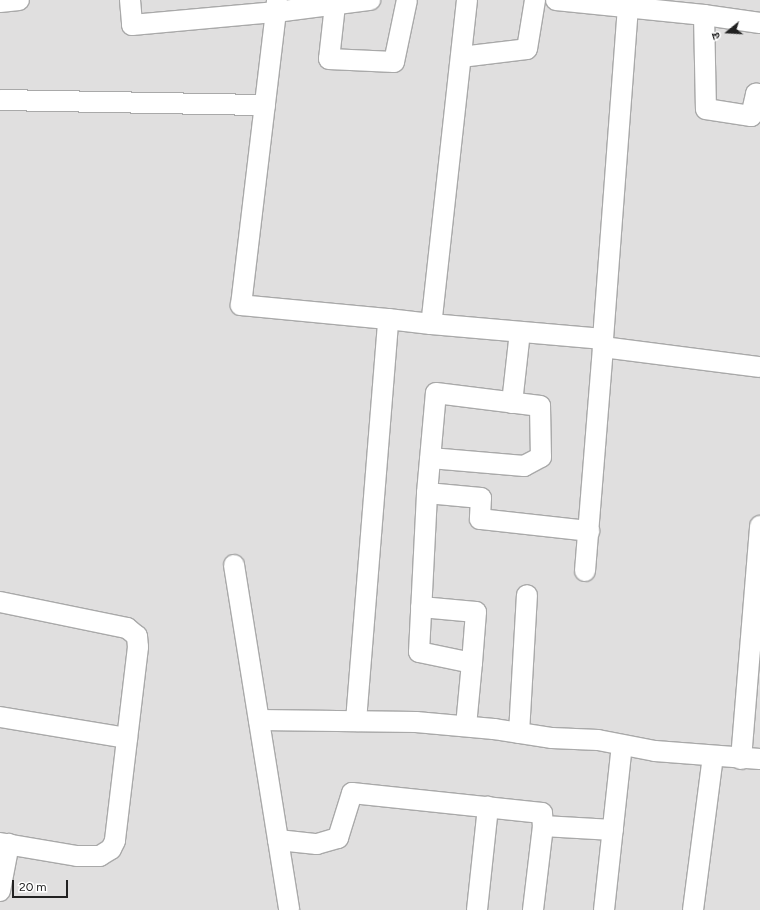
<!DOCTYPE html>
<html>
<head>
<meta charset="utf-8">
<style>
	body { margin:0 }
	#map { position:relative; width:760px; height:910px; overflow:hidden; background:#f2efe9; font-family:Figtree,"Noto Sans Devanagari",sans-serif }
	div>[style] { position:absolute }
	[style*='--x'] { left:calc(var(--x)*1px); top:calc(var(--y)*1px); width:calc(var(--w)*1px); rotate:calc(var(--a)*1deg) }
	.residential>* { inset:0; background:#e0dfdf }
	.roads { filter:drop-shadow(1px 0 #a9a9a9) drop-shadow(-1px 0 #a9a9a9) drop-shadow(0 1px #a9a9a9) drop-shadow(0 -1px #a9a9a9) }
	.street>* { height:20px; margin:-10px; padding:0 10px; transform-origin:10px; border-radius:10px; background:#fff }
	span { translate:-50% -50%; white-space:nowrap; text-align:center; line-height:1.15; -webkit-text-stroke:4px #fff; paint-order:stroke }
	.north { position:absolute; left:708px; top:12px; width:40px; height:40px; -webkit-text-stroke:3px #fff; paint-order:stroke; rotate:252deg; font-size:11px; font-weight:700; line-height:16px; text-align:center; color:#222 }
	.north::after { content:''; display:block; margin:auto; width:14px; height:18px; background:#222; clip-path:polygon(50% 0,100% 100%,50% 72%,0 100%) }
	.scale { position:absolute; left:12px; top:880px; width:56px; height:18px; box-sizing:border-box; border:2px solid #222; border-top:0; padding-left:5px; font-size:12px; line-height:14px; white-space:nowrap; color:#222; -webkit-text-stroke:3px #fff; paint-order:stroke }
</style>
</head>
<body>
<div id="map">
	<div class="residential">
		<i style="clip-path:polygon(0 0,760px 0,760px 910px,0 910px)"></i>
	</div>
	<div class="roads">
		<div class="street">
			<i style="--x:130;--y:0;--w:25;--a:85"></i>
			<i style="--x:132;--y:25;--w:145;--a:-5.2"></i>
			<i style="--x:276;--y:12;--w:11;--a:-85"></i>
			<i style="--x:467;--y:0;--w:326;--a:96.3"></i>
			<i style="--x:431;--y:324;--w:173;--a:5"></i>
			<i style="--x:603;--y:339;--w:333;--a:-85.7"></i>
			<i style="--x:556;--y:0;--w:149;--a:5.8"></i>
			<i style="--x:0;--y:2;--w:19;--a:-6"></i>
			<i style="--x:335;--y:5;--w:54;--a:96.3"></i>
			<i style="--x:329;--y:59;--w:65;--a:2.6"></i>
			<i style="--x:394;--y:62;--w:63;--a:-78.2"></i>
			<i style="--x:760;--y:23;--w:57;--a:-171.9"></i>
			<i style="--x:704;--y:15;--w:94;--a:88.8"></i>
			<i style="--x:706;--y:109;--w:46;--a:8.8"></i>
			<i style="--x:751;--y:116;--w:23;--a:-77"></i>
			<i style="--x:756;--y:94;--w:4;--a:0"></i>
			<i style="--x:461;--y:57;--w:66;--a:-6.9"></i>
			<i style="--x:527;--y:49;--w:50;--a:-80.7"></i>
			<i style="--x:0;--y:100;--w:265;--a:1.1"></i>
			<i style="--x:388;--y:319;--w:43;--a:6.6"></i>
			<i style="--x:603;--y:339;--w:8;--a:90"></i>
			<i style="--x:603;--y:347;--w:158;--a:7.3"></i>
			<i style="--x:512;--y:403;--w:71;--a:-83.6"></i>
			<i style="--x:427;--y:493;--w:100;--a:-84.9"></i>
			<i style="--x:436;--y:393;--w:105;--a:7.1"></i>
			<i style="--x:540;--y:406;--w:51;--a:88.9"></i>
			<i style="--x:541;--y:457;--w:19;--a:152"></i>
			<i style="--x:524;--y:466;--w:94;--a:-175.1"></i>
			<i style="--x:234;--y:565;--w:349;--a:80.9"></i>
			<i style="--x:585;--y:571;--w:225;--a:-85.4"></i>
			<i style="--x:0;--y:602;--w:130;--a:11.6"></i>
			<i style="--x:127;--y:628;--w:13;--a:39"></i>
			<i style="--x:137;--y:636;--w:11;--a:85"></i>
			<i style="--x:138;--y:647;--w:195;--a:96.8"></i>
			<i style="--x:115;--y:841;--w:9;--a:117"></i>
			<i style="--x:111;--y:849;--w:13;--a:148"></i>
			<i style="--x:100;--y:856;--w:23;--a:180"></i>
			<i style="--x:77;--y:856;--w:78;--a:-170.4"></i>
			<i style="--x:421;--y:607;--w:55;--a:5.2"></i>
			<i style="--x:476;--y:612;--w:51;--a:94.5"></i>
			<i style="--x:0;--y:717;--w:129;--a:9.4"></i>
			<i style="--x:259;--y:720;--w:157;--a:0.7"></i>
			<i style="--x:416;--y:722;--w:78;--a:5.1"></i>
			<i style="--x:494;--y:729;--w:59;--a:8.8"></i>
			<i style="--x:552;--y:738;--w:46;--a:2.5"></i>
			<i style="--x:598;--y:740;--w:58;--a:10.9"></i>
			<i style="--x:655;--y:751;--w:105;--a:4.4"></i>
			<i style="--x:356;--y:721;--w:403;--a:-85.4"></i>
			<i style="--x:388;--y:319;--w:148;--a:-174.6"></i>
			<i style="--x:241;--y:305;--w:295;--a:-83.2"></i>
			<i style="--x:276;--y:12;--w:95;--a:-7.3"></i>
			<i style="--x:466;--y:726;--w:63;--a:-84.6"></i>
			<i style="--x:472;--y:663;--w:54;--a:-168.3"></i>
			<i style="--x:419;--y:652;--w:159;--a:-87.1"></i>
			<i style="--x:427;--y:493;--w:54;--a:5.3"></i>
			<i style="--x:481;--y:498;--w:21;--a:93"></i>
			<i style="--x:480;--y:519;--w:110;--a:6.3"></i>
			<i style="--x:519;--y:733;--w:138;--a:-86.7"></i>
			<i style="--x:741;--y:759;--w:234;--a:-85.3"></i>
			<i style="--x:543;--y:826;--w:70;--a:3.3"></i>
			<i style="--x:278;--y:840;--w:39;--a:6"></i>
			<i style="--x:317;--y:844;--w:22;--a:-16"></i>
			<i style="--x:338;--y:838;--w:47;--a:-72.7"></i>
			<i style="--x:352;--y:793;--w:191;--a:6"></i>
			<i style="--x:542;--y:813;--w:13;--a:86"></i>
			<i style="--x:543;--y:826;--w:85;--a:96.8"></i>
			<i style="--x:0;--y:891;--w:48;--a:-79.2"></i>
			<i style="--x:477;--y:910;--w:104;--a:-83.9"></i>
			<i style="--x:604;--y:910;--w:166;--a:-83.8"></i>
			<i style="--x:693;--y:910;--w:155;--a:-82.6"></i>
		</div>
	</div>
	<div class="north">उ</div>
	<div class="scale">20 m</div>
</div>
</body>
</html>
